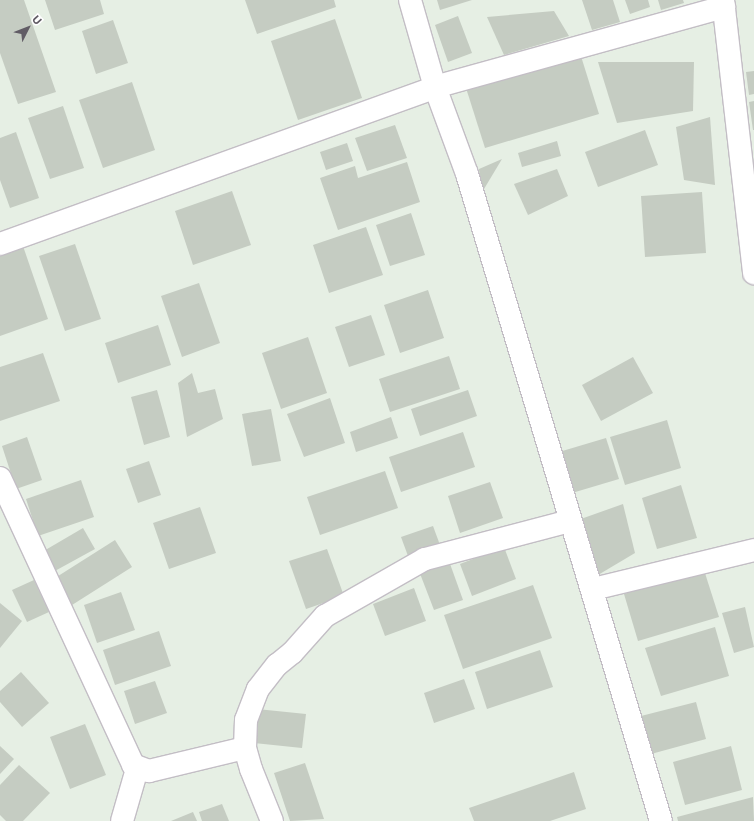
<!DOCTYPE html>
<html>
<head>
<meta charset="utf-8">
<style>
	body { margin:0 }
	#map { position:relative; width:754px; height:821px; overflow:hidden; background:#e6efe4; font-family:"Noto Sans",sans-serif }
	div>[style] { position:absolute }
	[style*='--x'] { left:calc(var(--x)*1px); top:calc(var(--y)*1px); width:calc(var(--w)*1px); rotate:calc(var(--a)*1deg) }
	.building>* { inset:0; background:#c5ccc2 }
	.roads { filter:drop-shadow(1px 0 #c3bec5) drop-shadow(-1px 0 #c3bec5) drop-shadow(0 1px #c3bec5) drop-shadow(0 -1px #c3bec5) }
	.minor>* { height:22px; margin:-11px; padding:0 11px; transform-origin:11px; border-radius:11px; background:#fff }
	span { translate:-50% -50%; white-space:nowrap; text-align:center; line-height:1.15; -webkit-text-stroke:3.5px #fff; paint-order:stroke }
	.north { position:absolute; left:8px; top:8px; width:40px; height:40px; -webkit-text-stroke:3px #fff; paint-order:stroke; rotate:48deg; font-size:11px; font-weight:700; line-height:16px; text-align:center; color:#615c65 }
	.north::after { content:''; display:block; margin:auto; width:14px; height:18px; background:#615c65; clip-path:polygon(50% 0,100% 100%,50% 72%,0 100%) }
</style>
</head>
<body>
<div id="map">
	<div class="building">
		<i style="clip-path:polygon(0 0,24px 0,56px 92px,18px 104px,0 53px)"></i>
		<i style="clip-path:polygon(45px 0,100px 0,104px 14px,55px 30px)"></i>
		<i style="clip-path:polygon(245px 0,334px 0,336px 7px,257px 34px)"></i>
		<i style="clip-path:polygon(437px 0,472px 0,440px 10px)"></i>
		<i style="clip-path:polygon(582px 0,613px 0,620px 22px,592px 30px)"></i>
		<i style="clip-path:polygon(625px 0,648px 0,650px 7px,630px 14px)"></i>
		<i style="clip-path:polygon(658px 0,683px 0,684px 3px,661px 10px)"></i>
		<i style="clip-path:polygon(554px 11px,569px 36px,504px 55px,487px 17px)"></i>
		<i style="clip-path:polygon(458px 16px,472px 53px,448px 62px,435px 25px)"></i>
		<i style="clip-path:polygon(335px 19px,362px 98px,298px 120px,271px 41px)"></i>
		<i style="clip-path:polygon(113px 20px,128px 63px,96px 74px,82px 31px)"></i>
		<i style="clip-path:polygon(580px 53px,599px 114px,485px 148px,466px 88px)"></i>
		<i style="clip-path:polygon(598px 62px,694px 62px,693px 111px,617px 123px)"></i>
		<i style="clip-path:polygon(754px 71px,754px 94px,749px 95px,746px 72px)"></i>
		<i style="clip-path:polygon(132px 82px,155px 150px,103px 168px,79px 100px)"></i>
		<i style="clip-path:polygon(754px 101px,754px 130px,753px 130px,749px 102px)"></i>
		<i style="clip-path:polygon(63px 106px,84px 168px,50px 179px,28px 118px)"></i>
		<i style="clip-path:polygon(710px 117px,715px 185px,684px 180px,676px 127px)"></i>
		<i style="clip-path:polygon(395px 125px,407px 158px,367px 171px,355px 138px)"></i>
		<i style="clip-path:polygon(645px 130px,658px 165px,598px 187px,585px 152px)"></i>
		<i style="clip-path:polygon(16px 132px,39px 198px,10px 208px,0 180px,0 138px)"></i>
		<i style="clip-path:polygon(557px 141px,561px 156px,522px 167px,518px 153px)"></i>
		<i style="clip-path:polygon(347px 143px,353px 161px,326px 170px,320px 152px)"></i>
		<i style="clip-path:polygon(502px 159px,481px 194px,479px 169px)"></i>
		<i style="clip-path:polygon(407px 162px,420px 202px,338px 230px,320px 178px,355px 166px,358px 178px)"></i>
		<i style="clip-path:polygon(557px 169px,568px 196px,528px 215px,514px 184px)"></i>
		<i style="clip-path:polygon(232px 191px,251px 245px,193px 265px,175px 211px)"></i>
		<i style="clip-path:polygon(702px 192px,706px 253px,645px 257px,641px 196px)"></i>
		<i style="clip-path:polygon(411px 213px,425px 255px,390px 266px,376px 225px)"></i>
		<i style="clip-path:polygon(366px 227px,383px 275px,329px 293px,313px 245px)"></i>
		<i style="clip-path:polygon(75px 244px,101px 319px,65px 331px,39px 256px)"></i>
		<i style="clip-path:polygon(23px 246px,48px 319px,0 336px,0 254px)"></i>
		<i style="clip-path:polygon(199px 283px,220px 343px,182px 357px,161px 296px)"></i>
		<i style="clip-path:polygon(428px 290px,444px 338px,400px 353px,384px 305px)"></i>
		<i style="clip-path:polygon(371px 315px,385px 355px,349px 367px,335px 327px)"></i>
		<i style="clip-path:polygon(158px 325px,171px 365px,118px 383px,105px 343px)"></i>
		<i style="clip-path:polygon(308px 337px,327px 393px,281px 409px,262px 353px)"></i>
		<i style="clip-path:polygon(43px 353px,60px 401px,0 421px,0 367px)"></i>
		<i style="clip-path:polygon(449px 356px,460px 389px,390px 412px,379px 379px)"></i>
		<i style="clip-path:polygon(633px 357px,653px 393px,601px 421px,582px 385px)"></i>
		<i style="clip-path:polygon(192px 373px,198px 393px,215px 389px,223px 419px,187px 437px,178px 383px)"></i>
		<i style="clip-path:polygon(157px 390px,170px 437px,144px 445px,131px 397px)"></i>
		<i style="clip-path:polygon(468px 390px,477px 416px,420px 436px,411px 409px)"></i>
		<i style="clip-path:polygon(330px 398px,345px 443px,304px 457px,287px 414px)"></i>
		<i style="clip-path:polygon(271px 409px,281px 461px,252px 466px,242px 414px)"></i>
		<i style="clip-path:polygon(391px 417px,398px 438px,356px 452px,350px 432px)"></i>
		<i style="clip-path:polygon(667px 420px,681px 468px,625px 485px,610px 437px)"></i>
		<i style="clip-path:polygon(463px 432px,475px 467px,401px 492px,389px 457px)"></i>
		<i style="clip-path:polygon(27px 437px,42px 480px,16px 489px,2px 446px)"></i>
		<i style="clip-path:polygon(606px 438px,619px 479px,572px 493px,559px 452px)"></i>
		<i style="clip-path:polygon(149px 461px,161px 495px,138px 503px,126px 469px)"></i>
		<i style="clip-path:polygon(385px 471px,398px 508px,320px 535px,307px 497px)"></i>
		<i style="clip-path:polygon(81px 480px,94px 517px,38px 536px,26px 499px)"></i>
		<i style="clip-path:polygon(490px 482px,503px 518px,460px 533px,448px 496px)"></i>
		<i style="clip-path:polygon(681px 485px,697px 538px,657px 549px,642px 498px)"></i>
		<i style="clip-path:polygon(623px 504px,635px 553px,598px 575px,578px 520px)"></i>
		<i style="clip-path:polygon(200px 507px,216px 553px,169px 569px,153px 523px)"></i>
		<i style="clip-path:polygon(433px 526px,440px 545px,408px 556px,401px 537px)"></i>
		<i style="clip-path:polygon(83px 528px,95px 549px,53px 572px,42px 552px)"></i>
		<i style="clip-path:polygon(115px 540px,132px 567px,72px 605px,55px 578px)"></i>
		<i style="clip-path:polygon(504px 547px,516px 579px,472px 596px,460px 564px)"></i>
		<i style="clip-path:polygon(327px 549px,344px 596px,306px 609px,289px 561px)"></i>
		<i style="clip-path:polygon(449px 561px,463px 600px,434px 610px,419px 571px)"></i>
		<i style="clip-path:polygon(704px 570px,719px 617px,638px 641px,624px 594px)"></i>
		<i style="clip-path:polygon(34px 580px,49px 612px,27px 622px,12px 590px)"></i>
		<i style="clip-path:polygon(533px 585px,552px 638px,463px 669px,444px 615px)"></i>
		<i style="clip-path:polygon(414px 588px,426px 621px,385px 636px,373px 604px)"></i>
		<i style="clip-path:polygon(121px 592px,135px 630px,97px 643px,84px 605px)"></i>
		<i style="clip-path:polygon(0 603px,22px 621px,0 648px)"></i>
		<i style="clip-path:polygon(745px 607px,754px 647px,734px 653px,722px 613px)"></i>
		<i style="clip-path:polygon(715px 627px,729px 676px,661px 696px,645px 648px)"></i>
		<i style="clip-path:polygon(159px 631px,171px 666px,115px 685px,103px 650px)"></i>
		<i style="clip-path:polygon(540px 650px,553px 687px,487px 709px,475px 672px)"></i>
		<i style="clip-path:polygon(21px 672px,49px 703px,22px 727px,0 702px,0 691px)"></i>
		<i style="clip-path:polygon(464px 679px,475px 709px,434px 723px,424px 693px)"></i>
		<i style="clip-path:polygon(155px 681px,167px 713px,135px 724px,124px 691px)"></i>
		<i style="clip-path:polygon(696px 702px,706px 739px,651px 754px,641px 716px)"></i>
		<i style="clip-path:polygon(257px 709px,306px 714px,302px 748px,254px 743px)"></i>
		<i style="clip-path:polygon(85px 724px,106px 775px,70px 789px,50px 737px)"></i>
		<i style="clip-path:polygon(0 746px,14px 759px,0 774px)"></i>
		<i style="clip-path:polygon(731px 746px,742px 790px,685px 805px,673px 762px)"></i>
		<i style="clip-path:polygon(305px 763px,324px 819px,290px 821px,274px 773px)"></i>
		<i style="clip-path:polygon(19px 765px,50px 793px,23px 821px,6px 821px,0 815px,0 785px)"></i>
		<i style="clip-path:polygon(574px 772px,586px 809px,550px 821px,474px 821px,469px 808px)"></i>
		<i style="clip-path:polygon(753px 797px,754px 821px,678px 821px,677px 817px)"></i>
		<i style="clip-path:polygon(222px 804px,229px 821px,202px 821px,199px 812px)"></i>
		<i style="clip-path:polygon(193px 812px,197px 821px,171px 821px)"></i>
	</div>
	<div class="roads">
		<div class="minor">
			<i style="--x:410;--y:0;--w:91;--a:74"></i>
			<i style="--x:435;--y:87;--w:93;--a:69.8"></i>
			<i style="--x:467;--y:174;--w:675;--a:73.31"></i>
			<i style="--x:723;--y:0;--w:275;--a:83.5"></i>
			<i style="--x:0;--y:244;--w:462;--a:-19.8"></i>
			<i style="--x:435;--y:87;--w:300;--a:-15.5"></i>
			<i style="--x:0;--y:478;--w:316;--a:65.1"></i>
			<i style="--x:133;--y:765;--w:17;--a:21"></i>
			<i style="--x:149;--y:771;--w:99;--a:-13.5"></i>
			<i style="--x:593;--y:589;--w:166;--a:-13.6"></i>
			<i style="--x:122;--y:821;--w:54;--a:-73.9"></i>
			<i style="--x:272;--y:821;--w:56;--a:-112"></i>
			<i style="--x:251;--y:769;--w:22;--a:-106"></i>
			<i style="--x:245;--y:748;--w:28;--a:-88"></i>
			<i style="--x:246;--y:720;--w:33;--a:-69"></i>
			<i style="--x:258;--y:689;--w:31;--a:-52"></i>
			<i style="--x:277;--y:665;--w:19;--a:-39"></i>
			<i style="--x:292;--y:653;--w:50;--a:-48.3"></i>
			<i style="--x:325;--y:616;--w:115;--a:-29.7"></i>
			<i style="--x:425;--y:559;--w:150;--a:-14.7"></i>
		</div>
	</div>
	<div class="north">U</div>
</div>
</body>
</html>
